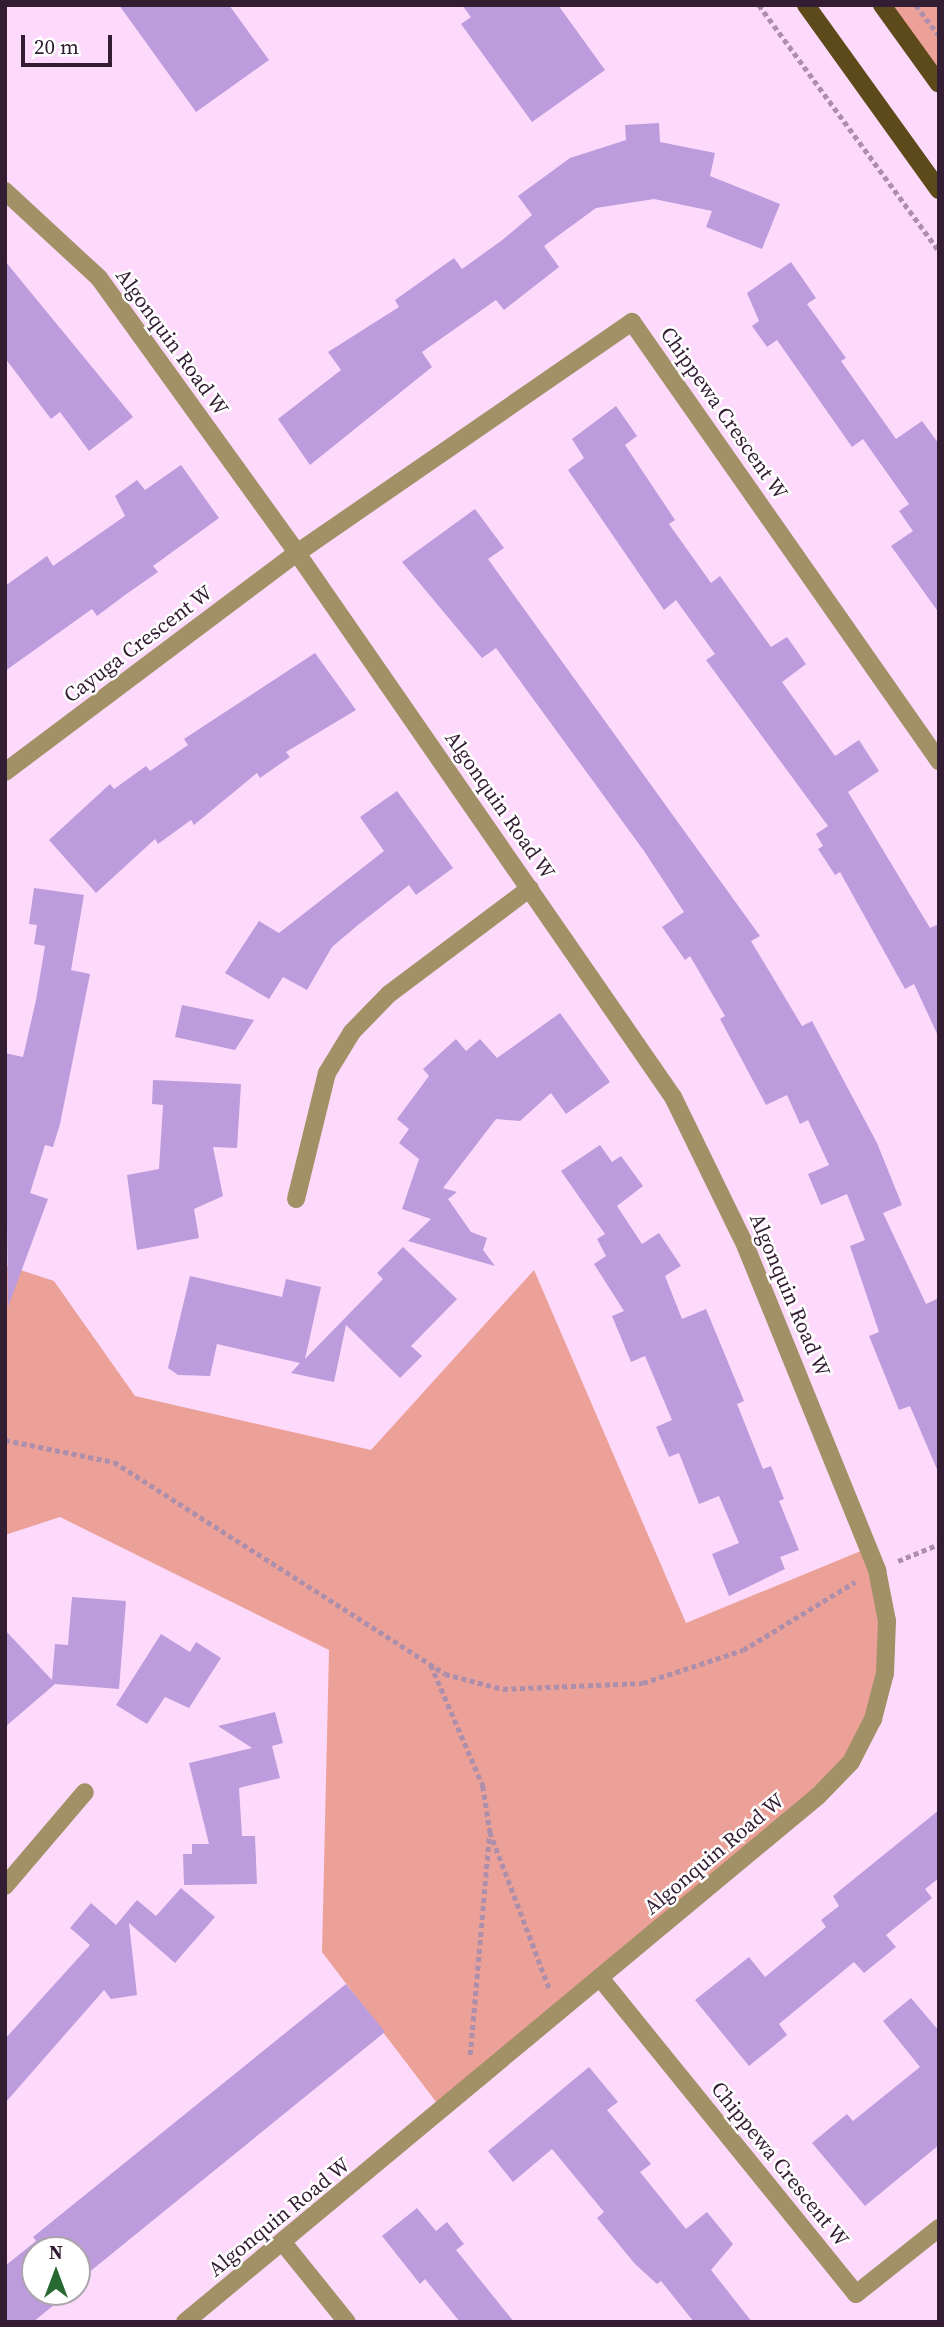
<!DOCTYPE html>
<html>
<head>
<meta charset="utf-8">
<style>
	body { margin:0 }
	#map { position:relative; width:944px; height:2327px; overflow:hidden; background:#fddafb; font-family:"Source Serif 4",serif }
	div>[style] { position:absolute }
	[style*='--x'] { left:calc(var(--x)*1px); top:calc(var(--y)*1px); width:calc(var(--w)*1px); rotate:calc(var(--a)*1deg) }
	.green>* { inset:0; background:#eca198 }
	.building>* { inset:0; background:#bc9cdc }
	.path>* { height:4.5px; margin-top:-2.25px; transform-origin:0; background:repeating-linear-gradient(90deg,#ad8fac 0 5px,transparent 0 8.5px) }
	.street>* { height:18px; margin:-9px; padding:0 9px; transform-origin:9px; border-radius:9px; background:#a29066 }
	.primary>* { height:18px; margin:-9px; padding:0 9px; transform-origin:9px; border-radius:9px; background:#5d4a1b }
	span { translate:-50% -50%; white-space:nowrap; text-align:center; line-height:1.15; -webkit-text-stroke:5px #fff; paint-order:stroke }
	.street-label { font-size:21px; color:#321d32 }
	.frame { position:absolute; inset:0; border:7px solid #321d32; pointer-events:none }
	.north { position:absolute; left:21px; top:2236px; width:70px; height:70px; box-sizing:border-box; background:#fff; border:2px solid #ada5ad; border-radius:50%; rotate:0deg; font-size:19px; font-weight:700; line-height:28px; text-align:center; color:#321d32 }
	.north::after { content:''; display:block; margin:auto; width:24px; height:32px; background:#266933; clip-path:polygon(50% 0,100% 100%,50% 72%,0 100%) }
	.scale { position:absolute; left:21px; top:35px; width:91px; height:32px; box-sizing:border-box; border:4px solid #321d32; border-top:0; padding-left:9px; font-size:21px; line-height:24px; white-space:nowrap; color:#321d32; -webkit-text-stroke:5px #fff; paint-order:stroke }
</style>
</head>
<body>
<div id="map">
	<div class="green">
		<i style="clip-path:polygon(882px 5px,939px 5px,939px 84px)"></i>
		<i style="clip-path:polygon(5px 1265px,54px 1281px,135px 1396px,371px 1450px,534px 1270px,686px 1623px,868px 1548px,877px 1570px,885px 1673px,851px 1762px,443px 2111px,322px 1952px,329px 1650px,60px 1517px,5px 1535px)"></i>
	</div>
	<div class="building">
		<i style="clip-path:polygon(119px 5px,229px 5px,269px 60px,196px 112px)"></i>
		<i style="clip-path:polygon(462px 5px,558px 5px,605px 70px,532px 122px,461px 24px,471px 17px)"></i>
		<i style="clip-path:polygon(659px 123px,660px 142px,715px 153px,710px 176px,780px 204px,762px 249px,706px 227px,712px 211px,654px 199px,596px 208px,544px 246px,559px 267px,504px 310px,496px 300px,422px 352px,432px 367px,310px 465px,278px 419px,341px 370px,328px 352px,399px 307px,395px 300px,454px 258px,462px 269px,501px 241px,532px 215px,518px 196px,570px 158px,626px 140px,625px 125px)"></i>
		<i style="clip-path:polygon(5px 261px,133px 417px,89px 451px,60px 412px,51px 419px,5px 358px)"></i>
		<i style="clip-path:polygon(791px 262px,816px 298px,807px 304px,846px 358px,841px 361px,896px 439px,922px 421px,939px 444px,939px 613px,891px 546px,913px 531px,899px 511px,909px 504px,863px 439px,852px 447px,777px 340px,767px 347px,752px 326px,759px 321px,747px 293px)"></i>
		<i style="clip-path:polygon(616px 406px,637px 436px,625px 445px,675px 520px,669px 524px,711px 583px,720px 576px,771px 647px,787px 637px,806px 664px,782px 682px,835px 756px,859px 740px,879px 771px,848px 792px,930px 928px,939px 924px,939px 1038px,914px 984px,905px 989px,840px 872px,835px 875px,818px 849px,823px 846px,816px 834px,828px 826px,706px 660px,715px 654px,676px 600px,664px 610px,568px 470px,584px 458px,572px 439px)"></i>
		<i style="clip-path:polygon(181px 465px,219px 518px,153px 566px,158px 572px,125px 595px,97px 616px,92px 609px,5px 671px,5px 586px,47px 556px,53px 566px,125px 516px,115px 496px,137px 480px,145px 490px)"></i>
		<i style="clip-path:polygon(475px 509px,504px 548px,488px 559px,760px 936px,751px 941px,802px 1026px,812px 1021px,877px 1143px,902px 1205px,883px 1213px,926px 1304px,939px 1298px,939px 1474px,910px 1406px,899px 1410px,869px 1336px,879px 1332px,850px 1246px,865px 1240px,847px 1194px,821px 1205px,808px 1174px,829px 1165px,808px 1120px,800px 1124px,787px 1095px,766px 1105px,720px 1019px,725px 1016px,690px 956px,685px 960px,662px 927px,684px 912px,644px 851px,496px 648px,482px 658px,402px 562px)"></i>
		<i style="clip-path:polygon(315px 653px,356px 710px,286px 752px,290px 757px,260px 778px,257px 773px,194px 825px,191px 820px,158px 844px,155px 839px,96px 893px,49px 840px,110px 784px,114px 789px,146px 766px,150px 771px,188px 745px,184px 739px)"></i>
		<i style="clip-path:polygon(397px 791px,453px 868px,416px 895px,409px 885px,358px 925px,332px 947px,307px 990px,283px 977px,269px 999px,225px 973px,259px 921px,279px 933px,384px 851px,360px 817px)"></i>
		<i style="clip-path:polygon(34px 888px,84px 895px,71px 970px,90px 974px,60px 1124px,53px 1147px,45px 1145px,30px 1193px,48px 1199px,8px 1307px,5px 1053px,23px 1057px,36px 1000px,45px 946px,34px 944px,37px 925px,29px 924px)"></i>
		<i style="clip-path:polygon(182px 1005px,254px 1020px,235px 1050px,175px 1037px)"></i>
		<i style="clip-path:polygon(560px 1013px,610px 1082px,566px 1114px,551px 1093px,520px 1121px,496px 1119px,443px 1188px,457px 1192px,448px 1199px,471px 1232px,487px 1238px,483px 1250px,495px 1266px,408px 1241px,431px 1219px,402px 1209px,419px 1159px,399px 1143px,409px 1129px,397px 1119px,429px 1076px,423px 1069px,456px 1039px,466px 1051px,480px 1039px,497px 1058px)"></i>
		<i style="clip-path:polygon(153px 1080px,241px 1084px,237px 1148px,213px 1147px,223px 1196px,194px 1209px,199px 1238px,137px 1250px,127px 1175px,159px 1169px,163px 1105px,152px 1104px)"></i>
		<i style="clip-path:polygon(600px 1145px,612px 1162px,621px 1156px,643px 1186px,617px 1206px,642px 1244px,659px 1233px,681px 1266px,665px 1276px,682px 1319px,706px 1309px,744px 1401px,737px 1404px,763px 1469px,771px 1466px,784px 1499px,779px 1501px,799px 1550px,780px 1557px,785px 1569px,729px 1596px,712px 1554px,739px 1543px,719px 1496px,699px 1504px,679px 1453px,669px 1457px,656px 1427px,672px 1420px,645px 1356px,631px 1362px,612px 1316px,624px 1311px,594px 1264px,606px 1256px,597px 1239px,605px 1234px,561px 1171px)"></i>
		<i style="clip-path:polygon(403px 1247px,457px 1299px,411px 1346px,422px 1356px,400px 1378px,346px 1325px,334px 1382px,291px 1373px,300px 1363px,217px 1344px,210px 1376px,178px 1375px,168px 1368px,190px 1276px,282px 1297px,286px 1279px,321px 1287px,305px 1359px,383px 1279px,377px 1273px)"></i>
		<i style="clip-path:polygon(72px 1597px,126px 1601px,119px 1689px,55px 1684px,5px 1727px,5px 1630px,52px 1680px,55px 1644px,68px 1645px)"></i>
		<i style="clip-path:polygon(161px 1634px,190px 1652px,196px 1642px,221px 1658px,189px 1708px,165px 1697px,147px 1724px,116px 1705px)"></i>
		<i style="clip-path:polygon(275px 1712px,283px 1743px,272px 1746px,280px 1778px,239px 1788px,242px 1836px,255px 1836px,257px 1884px,184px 1885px,183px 1854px,192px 1854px,192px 1844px,209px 1844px,189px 1763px,252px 1748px,218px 1726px)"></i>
		<i style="clip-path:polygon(939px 1810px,939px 1878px,925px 1889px,932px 1898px,886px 1935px,896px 1947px,864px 1973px,854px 1962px,779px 2024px,787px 2035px,749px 2066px,695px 2000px,749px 1957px,765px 1977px,826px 1927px,821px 1920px,839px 1906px,833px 1896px)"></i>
		<i style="clip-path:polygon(181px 1888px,215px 1917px,175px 1963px,129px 1923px,137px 1995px,111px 1999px,104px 1990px,5px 2103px,5px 2039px,90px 1945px,70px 1928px,91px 1903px,116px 1925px,137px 1900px,156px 1916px)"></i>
		<i style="clip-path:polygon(346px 1984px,385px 2032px,77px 2282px,77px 2250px,35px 2250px,35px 2292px,70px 2292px,33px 2322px,5px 2322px,5px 2266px,36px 2241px,33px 2237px)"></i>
		<i style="clip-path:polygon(911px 1998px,939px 2031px,939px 2145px,865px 2206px,812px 2143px,847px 2114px,853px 2121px,920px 2067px,883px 2021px)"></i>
		<i style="clip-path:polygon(589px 2067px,618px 2102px,607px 2110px,651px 2164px,640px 2172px,686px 2229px,707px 2212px,733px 2244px,711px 2270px,752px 2322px,694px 2322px,661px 2281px,657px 2284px,635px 2264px,597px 2218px,604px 2212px,552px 2149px,513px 2182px,488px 2151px)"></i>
		<i style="clip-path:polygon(417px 2208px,436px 2231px,447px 2222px,464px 2244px,456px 2250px,514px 2322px,460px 2322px,425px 2279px,420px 2284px,382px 2236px)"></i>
	</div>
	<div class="path">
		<i style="--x:759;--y:5;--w:305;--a:53.8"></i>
		<i style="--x:916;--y:5;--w:39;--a:53"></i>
		<i style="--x:5;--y:1440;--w:111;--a:11.4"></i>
		<i style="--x:114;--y:1462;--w:393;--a:32.6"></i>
		<i style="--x:445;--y:1674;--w:60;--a:14.5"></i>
		<i style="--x:503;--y:1689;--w:140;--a:-2.5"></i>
		<i style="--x:643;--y:1683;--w:105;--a:-18.3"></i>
		<i style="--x:743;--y:1650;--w:131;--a:-31.3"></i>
		<i style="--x:898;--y:1561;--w:44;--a:-22.5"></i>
		<i style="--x:431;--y:1665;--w:132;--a:66.7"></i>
		<i style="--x:483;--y:1786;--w:47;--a:81.3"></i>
		<i style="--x:490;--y:1832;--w:169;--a:69.2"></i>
		<i style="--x:470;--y:2055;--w:219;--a:-85"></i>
	</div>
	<div class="street">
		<i style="--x:5;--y:191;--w:128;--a:42.8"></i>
		<i style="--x:99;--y:278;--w:339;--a:54.2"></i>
		<i style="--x:297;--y:553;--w:661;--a:55.35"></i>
		<i style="--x:673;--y:1097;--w:167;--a:64"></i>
		<i style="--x:746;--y:1247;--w:349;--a:67.9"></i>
		<i style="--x:877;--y:1570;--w:52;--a:78.9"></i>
		<i style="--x:887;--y:1621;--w:52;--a:92.2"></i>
		<i style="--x:885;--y:1673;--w:48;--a:104.6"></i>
		<i style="--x:873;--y:1719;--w:48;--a:117.1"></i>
		<i style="--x:851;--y:1762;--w:47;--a:134.1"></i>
		<i style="--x:818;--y:1796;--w:823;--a:140.27"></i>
		<i style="--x:5;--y:772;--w:365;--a:-36.9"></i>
		<i style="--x:297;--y:553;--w:407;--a:-34.6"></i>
		<i style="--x:632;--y:322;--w:536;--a:55.03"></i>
		<i style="--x:296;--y:1199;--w:130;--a:-76.2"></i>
		<i style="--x:327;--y:1073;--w:48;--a:-58.6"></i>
		<i style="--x:352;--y:1032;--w:53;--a:-45.8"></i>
		<i style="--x:389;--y:994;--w:176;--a:-36.9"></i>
		<i style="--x:5;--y:1886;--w:123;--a:-49.6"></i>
		<i style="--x:601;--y:1979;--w:405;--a:51"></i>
		<i style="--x:856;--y:2294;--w:106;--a:-38.5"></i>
		<i style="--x:284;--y:2244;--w:100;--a:51.1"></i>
	</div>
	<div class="primary">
		<i style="--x:806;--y:5;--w:228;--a:54.3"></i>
		<i style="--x:882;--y:5;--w:97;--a:54.2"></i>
	</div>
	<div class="street-label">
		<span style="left:172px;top:342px;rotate:54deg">Algonquin Road W</span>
		<span style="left:724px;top:413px;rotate:55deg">Chippewa Crescent W</span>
		<span style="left:138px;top:644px;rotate:-37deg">Cayuga Crescent W</span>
		<span style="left:500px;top:805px;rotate:55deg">Algonquin Road W</span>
		<span style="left:790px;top:1295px;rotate:67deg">Algonquin Road W</span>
		<span style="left:714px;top:1854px;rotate:-40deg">Algonquin Road W</span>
		<span style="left:780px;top:2164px;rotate:51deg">Chippewa Crescent W</span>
		<span style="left:279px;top:2217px;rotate:-39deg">Algonquin Road W</span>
	</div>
	<div class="frame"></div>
	<div class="north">N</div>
	<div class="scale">20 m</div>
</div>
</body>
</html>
